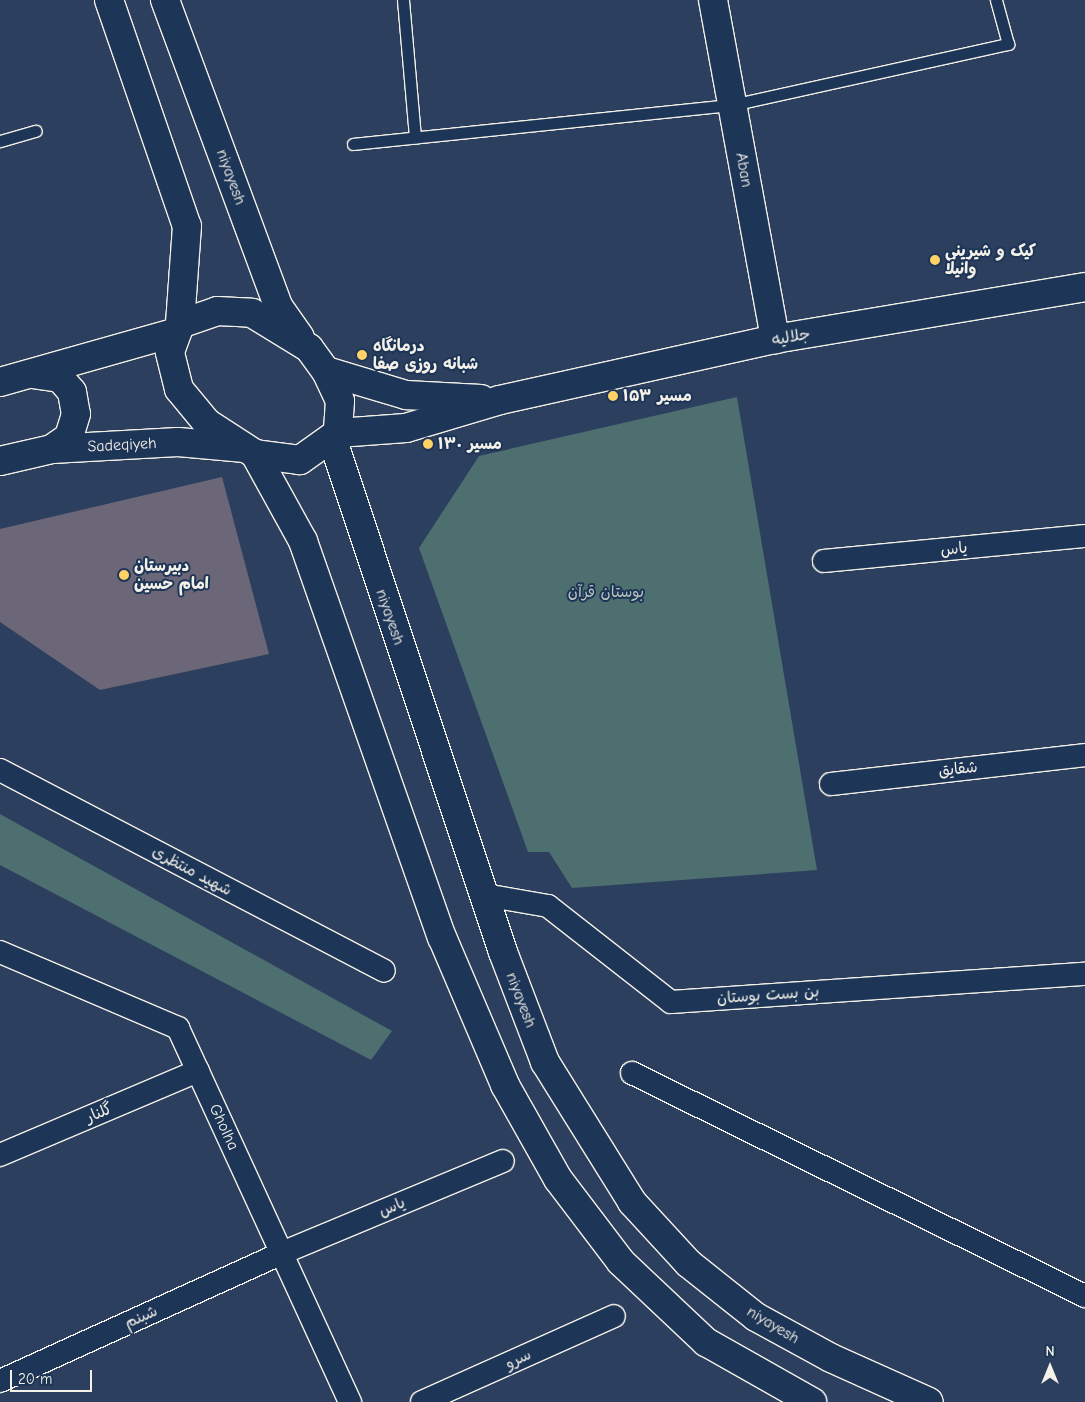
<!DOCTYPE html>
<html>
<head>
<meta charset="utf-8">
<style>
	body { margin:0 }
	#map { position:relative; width:1085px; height:1402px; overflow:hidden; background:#2d3f5e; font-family:"Comic Neue","Playpen Sans Arabic",sans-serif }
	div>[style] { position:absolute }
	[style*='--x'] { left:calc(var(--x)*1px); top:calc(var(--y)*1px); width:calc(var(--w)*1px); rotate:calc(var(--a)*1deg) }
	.green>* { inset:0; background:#4d6f70 }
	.building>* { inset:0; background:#6b6778 }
	.roads { filter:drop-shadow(1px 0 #f4f1e8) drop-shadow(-1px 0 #f4f1e8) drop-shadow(0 1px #f4f1e8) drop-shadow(0 -1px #f4f1e8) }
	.service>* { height:11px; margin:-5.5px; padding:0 5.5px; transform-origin:5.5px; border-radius:5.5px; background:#1d3557 }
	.minor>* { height:22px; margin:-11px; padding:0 11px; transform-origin:11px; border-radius:11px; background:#1d3557 }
	.tertiary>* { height:28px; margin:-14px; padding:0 14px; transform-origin:14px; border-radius:14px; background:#1d3557 }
	.secondary>* { height:28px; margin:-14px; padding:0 14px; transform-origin:14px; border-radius:14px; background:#1d3557 }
	.trunk>* { height:28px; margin:-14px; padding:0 14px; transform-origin:14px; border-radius:14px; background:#1d3557 }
	.dots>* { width:14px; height:14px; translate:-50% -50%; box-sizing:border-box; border:2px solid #1d3557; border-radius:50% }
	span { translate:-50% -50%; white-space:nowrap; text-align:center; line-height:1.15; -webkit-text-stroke:4px #1d3557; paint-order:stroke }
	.street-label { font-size:16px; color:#f4f1e8 }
	.poi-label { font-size:16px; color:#f4f1e8; font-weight:700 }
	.left { translate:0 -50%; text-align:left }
	.park-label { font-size:16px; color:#bac4be }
	.north { position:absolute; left:1025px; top:1342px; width:50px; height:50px; -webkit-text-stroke:4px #1d3557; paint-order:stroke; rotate:0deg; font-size:14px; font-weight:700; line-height:20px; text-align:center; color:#f4f1e8 }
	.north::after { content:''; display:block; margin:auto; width:18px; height:22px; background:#f4f1e8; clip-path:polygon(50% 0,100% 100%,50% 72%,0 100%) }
	.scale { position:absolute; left:10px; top:1370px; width:82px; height:22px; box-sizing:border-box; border:2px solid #f4f1e8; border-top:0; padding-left:6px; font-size:15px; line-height:18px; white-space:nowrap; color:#f4f1e8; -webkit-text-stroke:4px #1d3557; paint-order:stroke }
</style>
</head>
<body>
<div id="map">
	<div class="green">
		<i style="clip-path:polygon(737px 397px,817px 870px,572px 888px,549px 852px,528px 852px,419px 548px,479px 456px)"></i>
		<i style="clip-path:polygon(0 814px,392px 1031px,371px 1060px,0 865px)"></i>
	</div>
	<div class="building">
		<i style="clip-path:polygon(222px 477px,269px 654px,100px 690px,0 622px,0 529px)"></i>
	</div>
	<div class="roads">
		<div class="service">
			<i style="--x:403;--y:0;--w:138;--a:85"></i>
			<i style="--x:0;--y:141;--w:37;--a:-16"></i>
			<i style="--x:353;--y:144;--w:381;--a:-5.9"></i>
			<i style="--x:732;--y:105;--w:283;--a:-12.5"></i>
			<i style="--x:1008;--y:44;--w:46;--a:-105.3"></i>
		</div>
		<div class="minor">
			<i style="--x:824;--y:561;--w:262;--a:-5.5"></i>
			<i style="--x:0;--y:770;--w:433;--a:27.6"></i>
			<i style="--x:831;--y:784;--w:256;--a:-6.5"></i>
			<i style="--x:485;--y:895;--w:64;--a:9.9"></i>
			<i style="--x:548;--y:906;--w:156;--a:38"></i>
			<i style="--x:671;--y:1002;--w:415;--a:-3.9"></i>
			<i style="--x:0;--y:952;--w:194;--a:23.1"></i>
			<i style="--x:178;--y:1028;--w:412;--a:65.3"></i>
			<i style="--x:632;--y:1073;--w:505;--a:26.21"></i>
			<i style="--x:0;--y:1155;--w:215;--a:-23"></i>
			<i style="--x:0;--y:1381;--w:310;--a:-24.4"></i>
			<i style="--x:282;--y:1253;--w:239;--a:-22.6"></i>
			<i style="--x:422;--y:1402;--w:210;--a:-24.1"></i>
		</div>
		<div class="tertiary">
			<i style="--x:713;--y:0;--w:345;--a:79.6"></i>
		</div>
		<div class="secondary">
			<i style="--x:326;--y:371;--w:84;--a:16.7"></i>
			<i style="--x:406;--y:395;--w:75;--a:3.1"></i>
			<i style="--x:32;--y:374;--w:28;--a:8"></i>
			<i style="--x:60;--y:378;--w:18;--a:49"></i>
			<i style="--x:72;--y:392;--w:22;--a:80"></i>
			<i style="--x:76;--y:414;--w:24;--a:107"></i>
			<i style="--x:69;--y:437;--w:21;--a:145"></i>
			<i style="--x:0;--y:382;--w:184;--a:-15.8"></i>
			<i style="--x:338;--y:433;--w:68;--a:-4.2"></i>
			<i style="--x:406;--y:428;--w:98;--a:-16.6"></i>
			<i style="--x:500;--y:400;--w:282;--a:-12.5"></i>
			<i style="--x:775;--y:339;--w:314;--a:-9.5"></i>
			<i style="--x:0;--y:461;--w:53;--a:-13"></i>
			<i style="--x:52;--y:449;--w:126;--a:-3.2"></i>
			<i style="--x:178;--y:442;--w:67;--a:5.1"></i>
		</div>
		<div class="trunk">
			<i style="--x:109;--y:0;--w:239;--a:71"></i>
			<i style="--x:187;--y:226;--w:98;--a:94.1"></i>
			<i style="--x:165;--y:0;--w:326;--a:69.7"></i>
			<i style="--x:278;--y:306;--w:38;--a:55"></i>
			<i style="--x:217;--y:311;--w:35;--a:3"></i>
			<i style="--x:252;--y:313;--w:67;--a:31.6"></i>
			<i style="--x:309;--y:348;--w:29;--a:54"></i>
			<i style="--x:326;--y:371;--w:33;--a:65"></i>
			<i style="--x:340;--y:401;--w:32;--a:94"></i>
			<i style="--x:338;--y:433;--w:47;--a:144.6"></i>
			<i style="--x:300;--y:460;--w:45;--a:-172.4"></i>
			<i style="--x:255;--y:454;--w:57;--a:-147.1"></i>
			<i style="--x:207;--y:423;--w:44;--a:-129.5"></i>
			<i style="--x:179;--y:389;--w:38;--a:-104"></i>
			<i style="--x:170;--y:352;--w:30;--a:-70"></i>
			<i style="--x:180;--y:324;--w:39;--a:-19"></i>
			<i style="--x:332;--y:438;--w:542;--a:71.6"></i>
			<i style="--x:503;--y:952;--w:118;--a:69.1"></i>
			<i style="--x:545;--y:1062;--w:165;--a:58.1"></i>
			<i style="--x:632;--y:1202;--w:83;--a:47.4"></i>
			<i style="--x:688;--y:1263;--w:87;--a:38.5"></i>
			<i style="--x:756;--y:1317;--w:85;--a:28.7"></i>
			<i style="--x:831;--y:1358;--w:107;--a:24.2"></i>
			<i style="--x:255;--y:454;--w:99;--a:61.1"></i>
			<i style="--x:303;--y:541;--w:420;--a:70.7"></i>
			<i style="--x:442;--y:937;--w:161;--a:66.9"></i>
			<i style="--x:505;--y:1085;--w:108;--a:60.6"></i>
			<i style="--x:558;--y:1179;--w:104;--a:52.8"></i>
			<i style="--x:621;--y:1262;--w:117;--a:43.3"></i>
			<i style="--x:706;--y:1342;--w:122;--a:29.5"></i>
		</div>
	</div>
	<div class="dots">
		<i style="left:935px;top:260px;background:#ffd166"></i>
		<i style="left:362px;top:355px;background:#ffd166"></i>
		<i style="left:613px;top:396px;background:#ffd166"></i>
		<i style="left:428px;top:444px;background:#ffd166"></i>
		<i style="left:124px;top:575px;background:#ffd166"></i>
	</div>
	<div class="street-label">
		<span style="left:744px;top:170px;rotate:80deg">Aban</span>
		<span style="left:231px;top:177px;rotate:70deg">niyayesh</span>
		<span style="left:791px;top:337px;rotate:-10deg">جلالیه</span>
		<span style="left:122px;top:445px;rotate:-3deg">Sadeqiyeh</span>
		<span style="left:954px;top:549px;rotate:-6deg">یاس</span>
		<span style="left:390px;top:617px;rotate:71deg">niyayesh</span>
		<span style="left:958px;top:769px;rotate:-6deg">شقایق</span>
		<span style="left:192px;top:871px;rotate:28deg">شهید منتظری</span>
		<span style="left:768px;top:995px;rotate:-4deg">بن بست بوستان</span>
		<span style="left:521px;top:1000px;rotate:69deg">niyayesh</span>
		<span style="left:99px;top:1113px;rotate:-23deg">گلنار</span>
		<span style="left:224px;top:1127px;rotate:65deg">Gholha</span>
		<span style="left:392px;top:1207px;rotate:-23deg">یاس</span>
		<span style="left:141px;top:1317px;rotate:-24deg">شبنم</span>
		<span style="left:773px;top:1325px;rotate:31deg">niyayesh</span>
		<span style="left:518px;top:1359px;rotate:-24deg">سرو</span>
	</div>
	<div class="poi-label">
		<span class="left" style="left:945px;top:260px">کیک و شیرینی<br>وانیلا</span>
		<span class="left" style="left:373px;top:355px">درمانگاه<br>شبانه روزی صفا</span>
		<span class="left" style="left:623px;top:396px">مسیر ۱۵۳</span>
		<span class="left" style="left:438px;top:444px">مسیر ۱۳۰</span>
		<span class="left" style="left:134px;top:575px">دبیرستان<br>امام حسین</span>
	</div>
	<div class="park-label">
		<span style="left:606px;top:592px">بوستان قرآن</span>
	</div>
	<div class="north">N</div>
	<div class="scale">20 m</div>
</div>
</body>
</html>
